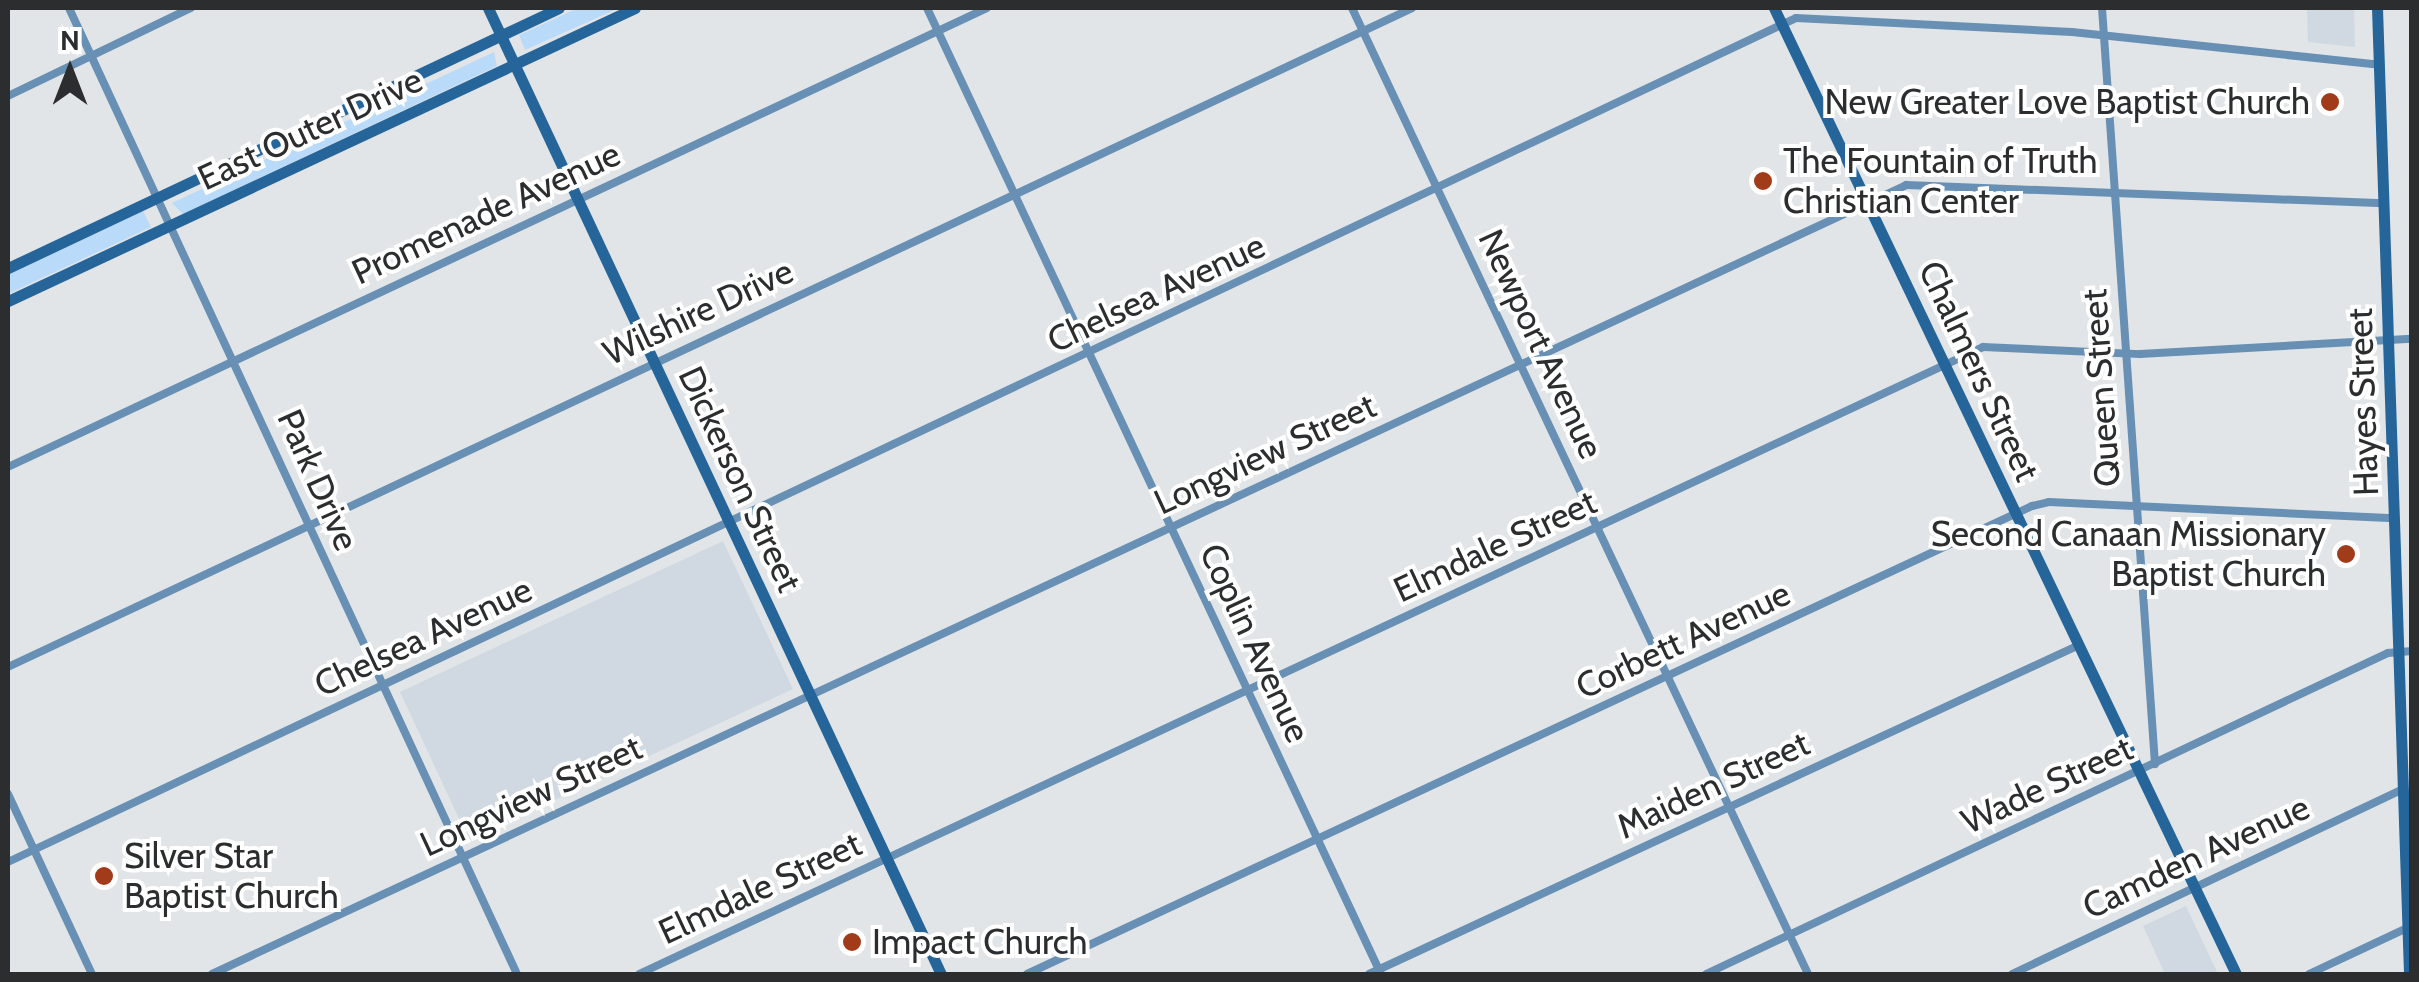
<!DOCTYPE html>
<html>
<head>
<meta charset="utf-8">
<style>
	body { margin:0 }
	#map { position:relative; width:2419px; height:982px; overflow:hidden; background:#e2e5e7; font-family:Cabin,sans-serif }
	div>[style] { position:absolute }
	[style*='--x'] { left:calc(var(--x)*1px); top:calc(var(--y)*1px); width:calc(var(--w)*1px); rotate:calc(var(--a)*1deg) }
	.built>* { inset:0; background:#d0d9e1 }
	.green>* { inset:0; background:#badaf9 }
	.street>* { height:8px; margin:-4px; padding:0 4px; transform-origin:4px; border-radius:4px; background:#6890b4 }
	.secondary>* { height:11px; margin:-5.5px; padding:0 5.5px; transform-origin:5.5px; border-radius:5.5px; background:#25659a }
	.dots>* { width:28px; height:28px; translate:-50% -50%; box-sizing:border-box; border:5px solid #fff; border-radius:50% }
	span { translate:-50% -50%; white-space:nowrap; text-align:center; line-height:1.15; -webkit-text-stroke:8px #fff; paint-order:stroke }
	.poi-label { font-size:35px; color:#2c2d2e }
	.right { translate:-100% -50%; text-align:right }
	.left { translate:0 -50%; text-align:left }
	.street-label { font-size:35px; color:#2c2d2e }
	.frame { position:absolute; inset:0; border:10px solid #2c2d2e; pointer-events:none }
	.north { position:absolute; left:20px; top:20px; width:100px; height:100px; -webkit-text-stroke:8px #fff; paint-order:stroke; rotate:0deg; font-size:28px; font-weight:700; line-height:40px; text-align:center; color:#2c2d2e }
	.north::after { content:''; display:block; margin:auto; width:35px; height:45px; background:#2c2d2e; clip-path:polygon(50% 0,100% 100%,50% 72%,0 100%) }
</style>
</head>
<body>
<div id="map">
	<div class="built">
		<i style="clip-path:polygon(2307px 8px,2354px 8px,2355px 47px,2308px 42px)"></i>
		<i style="clip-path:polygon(723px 541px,793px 689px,469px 840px,400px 692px)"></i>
		<i style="clip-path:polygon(2186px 906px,2218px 974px,2165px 974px,2143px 926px)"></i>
	</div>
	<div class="green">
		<i style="clip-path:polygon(578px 8px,619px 8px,525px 50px,519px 35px)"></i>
		<i style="clip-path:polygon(494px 52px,497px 66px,183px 214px,172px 203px)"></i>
		<i style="clip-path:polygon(143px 211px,151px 227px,8px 294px,8px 275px)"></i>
	</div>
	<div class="street">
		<i style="--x:69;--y:8;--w:1065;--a:65.12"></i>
		<i style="--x:927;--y:8;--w:1067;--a:64.83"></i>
		<i style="--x:1352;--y:8;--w:1068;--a:64.73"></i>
		<i style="--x:2102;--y:8;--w:758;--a:85.99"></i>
		<i style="--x:8;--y:96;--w:203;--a:-25.7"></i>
		<i style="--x:8;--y:467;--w:1081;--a:-25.12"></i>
		<i style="--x:8;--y:667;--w:1551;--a:-25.14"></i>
		<i style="--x:8;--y:794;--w:199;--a:65"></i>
		<i style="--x:8;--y:862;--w:1977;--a:-25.27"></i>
		<i style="--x:1796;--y:18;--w:276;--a:2.9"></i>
		<i style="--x:2072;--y:32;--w:309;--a:6.1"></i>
		<i style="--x:212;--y:974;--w:1869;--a:-24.97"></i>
		<i style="--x:1906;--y:185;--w:478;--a:2.2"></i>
		<i style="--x:639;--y:974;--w:1483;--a:-25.01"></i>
		<i style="--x:1983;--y:347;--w:157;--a:2.6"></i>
		<i style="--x:2140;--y:354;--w:272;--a:-3.2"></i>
		<i style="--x:1027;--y:974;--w:1109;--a:-24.97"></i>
		<i style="--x:2032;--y:506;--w:17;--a:-13"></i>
		<i style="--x:2049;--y:502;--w:345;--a:2.7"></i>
		<i style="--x:1369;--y:974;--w:783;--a:-24.86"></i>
		<i style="--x:1706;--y:974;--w:754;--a:-25.21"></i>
		<i style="--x:2388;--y:653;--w:24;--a:-5"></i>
		<i style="--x:2012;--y:974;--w:433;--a:-25.3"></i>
		<i style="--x:2309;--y:974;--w:108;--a:-25.1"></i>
	</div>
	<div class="secondary">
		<i style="--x:488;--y:8;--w:1067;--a:64.88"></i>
		<i style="--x:1774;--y:8;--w:1071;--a:64.44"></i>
		<i style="--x:2377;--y:8;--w:967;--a:88.1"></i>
		<i style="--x:8;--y:268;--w:609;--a:-25.26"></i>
		<i style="--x:8;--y:301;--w:692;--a:-25.05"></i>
	</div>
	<div class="dots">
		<i style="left:2330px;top:102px;background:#a23b1a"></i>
		<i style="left:1763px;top:181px;background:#a23b1a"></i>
		<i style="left:2346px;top:554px;background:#a23b1a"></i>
		<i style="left:104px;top:876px;background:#a23b1a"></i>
		<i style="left:852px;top:942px;background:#a23b1a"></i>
	</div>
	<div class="poi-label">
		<span class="right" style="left:2310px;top:102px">New Greater Love Baptist Church</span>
		<span class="left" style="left:1783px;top:181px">The Fountain of Truth<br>Christian Center</span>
		<span class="right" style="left:2326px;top:554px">Second Canaan Missionary<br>Baptist Church</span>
		<span class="left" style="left:124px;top:876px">Silver Star<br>Baptist Church</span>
		<span class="left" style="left:872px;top:942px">Impact Church</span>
	</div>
	<div class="street-label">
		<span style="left:310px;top:129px;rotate:-25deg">East Outer Drive</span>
		<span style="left:486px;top:213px;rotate:-25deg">Promenade Avenue</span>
		<span style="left:1156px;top:293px;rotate:-25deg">Chelsea Avenue</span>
		<span style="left:698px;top:312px;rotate:-25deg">Wilshire Drive</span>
		<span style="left:1541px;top:344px;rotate:65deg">Newport Avenue</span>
		<span style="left:1979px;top:371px;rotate:65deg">Chalmers Street</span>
		<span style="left:2101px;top:388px;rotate:-94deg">Queen Street</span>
		<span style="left:2363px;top:402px;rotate:-92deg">Hayes Street</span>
		<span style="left:1265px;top:454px;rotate:-25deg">Longview Street</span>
		<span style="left:740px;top:479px;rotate:65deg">Dickerson Street</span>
		<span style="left:318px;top:480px;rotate:66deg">Park Drive</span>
		<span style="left:1495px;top:546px;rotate:-25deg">Elmdale Street</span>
		<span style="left:423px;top:637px;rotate:-25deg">Chelsea Avenue</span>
		<span style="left:1683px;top:640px;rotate:-25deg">Corbett Avenue</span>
		<span style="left:1255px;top:643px;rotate:65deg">Coplin Avenue</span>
		<span style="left:1713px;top:785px;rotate:-25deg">Maiden Street</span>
		<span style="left:2047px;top:785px;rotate:-25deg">Wade Street</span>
		<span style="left:531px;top:796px;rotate:-25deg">Longview Street</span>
		<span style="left:2196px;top:857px;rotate:-25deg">Camden Avenue</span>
		<span style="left:760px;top:888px;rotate:-25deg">Elmdale Street</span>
	</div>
	<div class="frame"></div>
	<div class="north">N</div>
</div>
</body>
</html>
